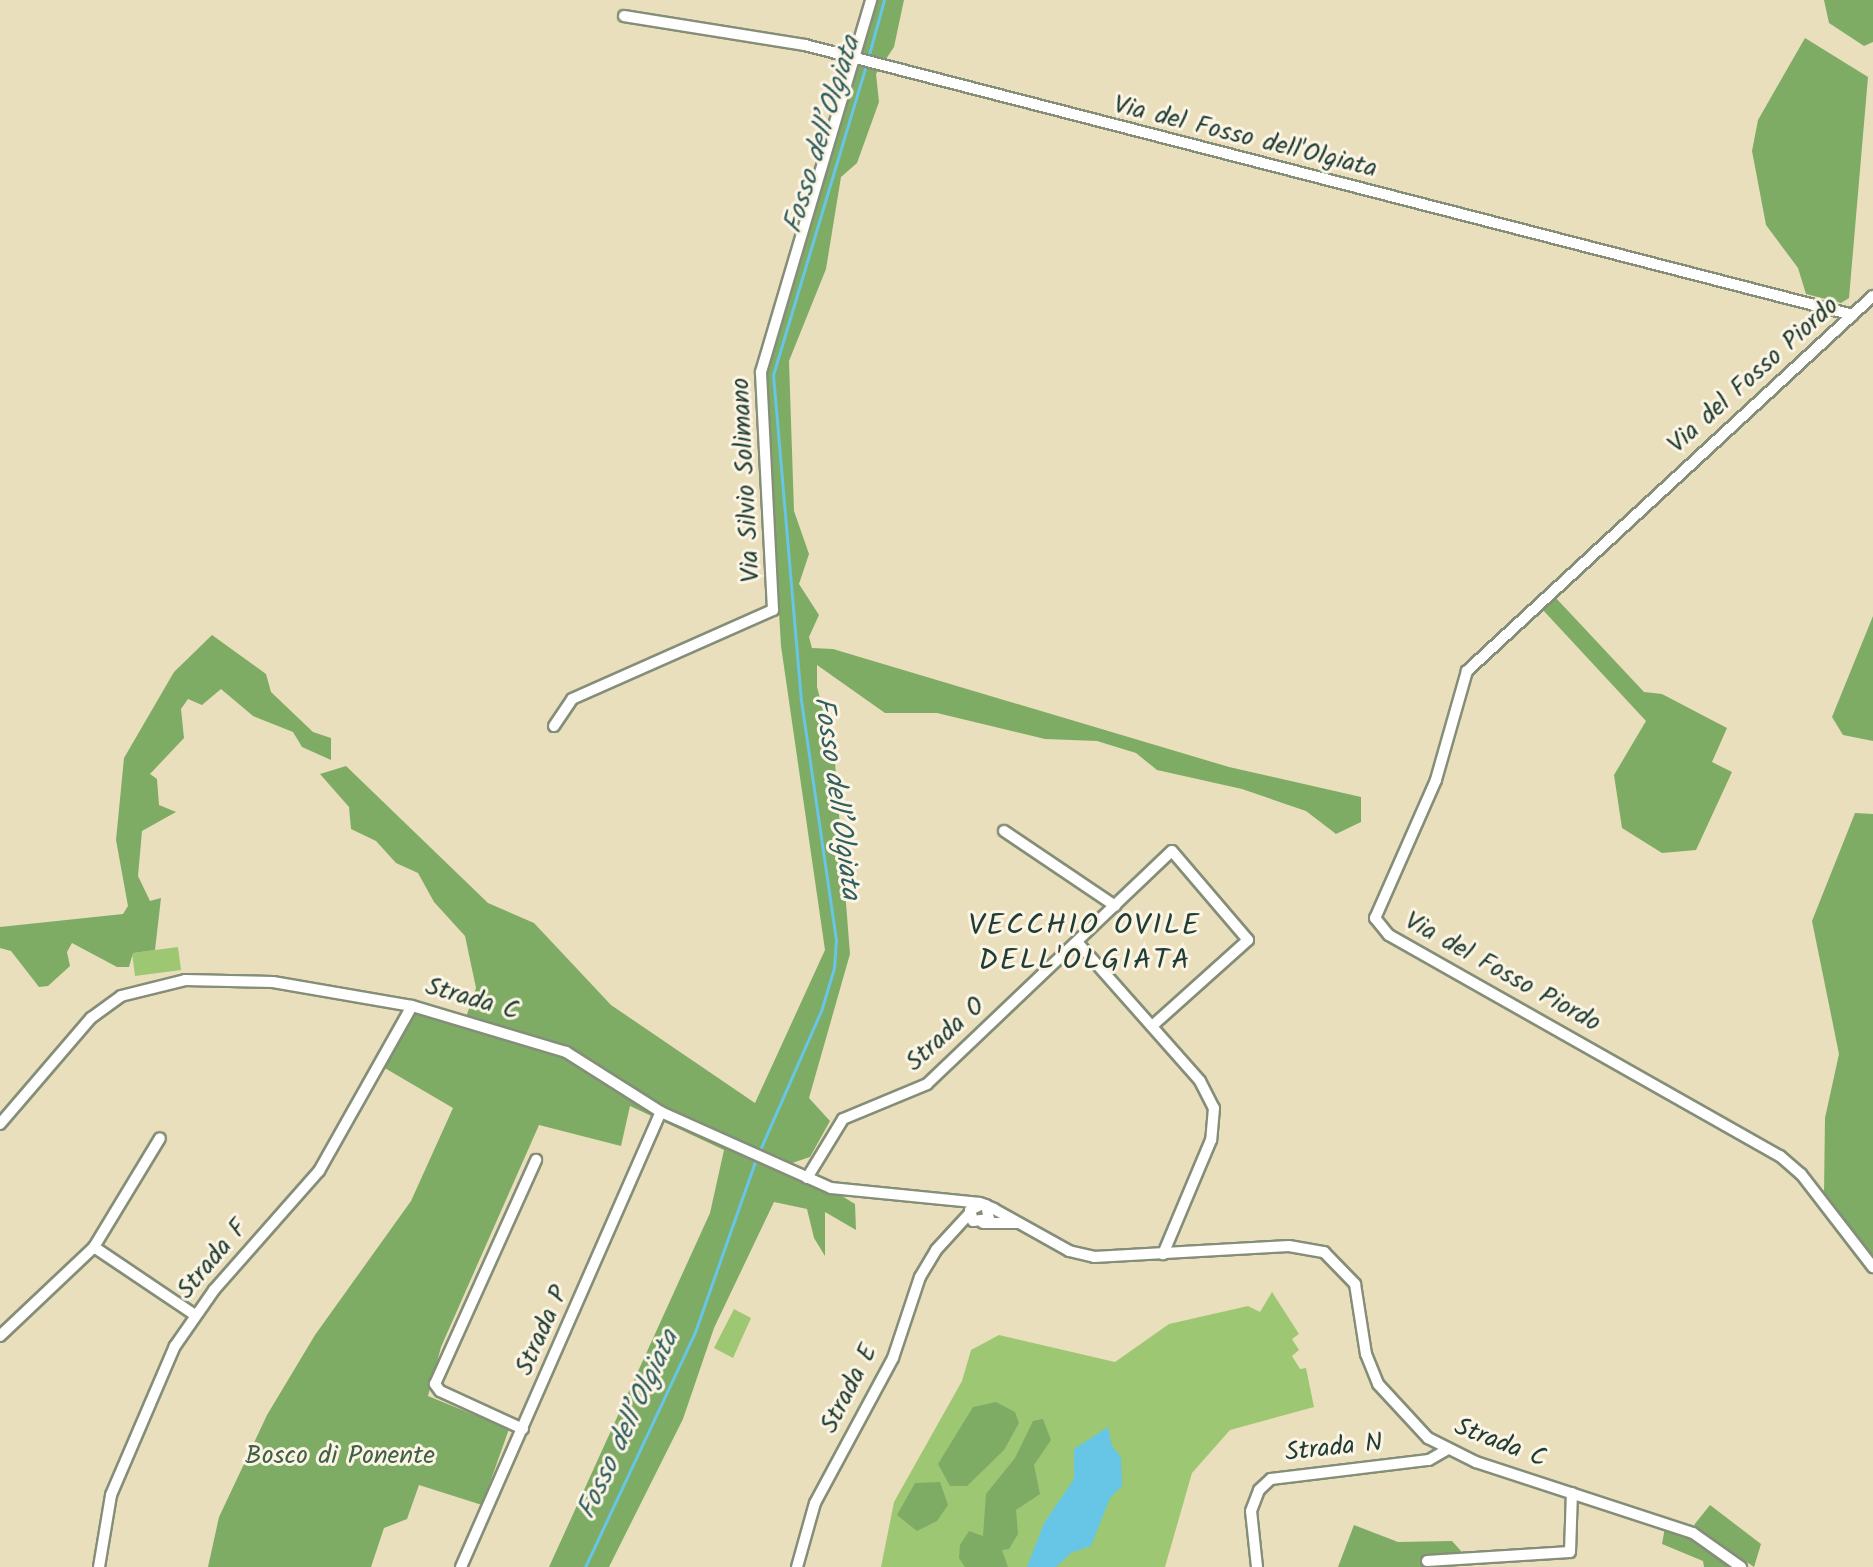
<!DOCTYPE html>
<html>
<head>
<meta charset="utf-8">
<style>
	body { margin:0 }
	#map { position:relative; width:1873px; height:1567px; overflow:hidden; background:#eadfbc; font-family:Kalam,sans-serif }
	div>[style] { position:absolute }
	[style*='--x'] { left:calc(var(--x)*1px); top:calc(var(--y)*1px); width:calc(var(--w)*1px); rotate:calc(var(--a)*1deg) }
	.green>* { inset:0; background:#9ec773 }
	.forest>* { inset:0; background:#7eac65 }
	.water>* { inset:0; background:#67c5e5 }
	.stream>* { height:3px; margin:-1.5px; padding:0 1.5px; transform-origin:1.5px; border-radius:1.5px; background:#67c5e5 }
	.roads { filter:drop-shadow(2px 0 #848e78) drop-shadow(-2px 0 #848e78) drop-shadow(0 2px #848e78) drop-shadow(0 -2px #848e78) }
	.minor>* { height:10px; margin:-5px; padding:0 5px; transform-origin:5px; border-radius:5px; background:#fff }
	span { translate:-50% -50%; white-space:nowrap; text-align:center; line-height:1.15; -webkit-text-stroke:6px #fcf5e5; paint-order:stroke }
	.street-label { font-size:26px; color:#1f3d34 }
	.park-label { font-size:26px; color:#3f6044 }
	.water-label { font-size:28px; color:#315f60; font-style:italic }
	.quarter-label { font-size:30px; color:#1f3d34; letter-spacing:2px }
</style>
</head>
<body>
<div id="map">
	<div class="green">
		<i style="clip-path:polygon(178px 947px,181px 970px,135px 976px,132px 953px)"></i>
		<i style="clip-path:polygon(1272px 1292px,1299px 1334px,1292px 1339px,1299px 1350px,1292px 1356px,1300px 1369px,1306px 1368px,1314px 1407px,1230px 1430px,1192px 1473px,1165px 1567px,881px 1567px,894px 1502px,962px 1381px,971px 1350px,999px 1335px,1115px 1362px,1169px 1324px,1248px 1306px,1260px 1312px)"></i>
		<i style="clip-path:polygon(734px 1309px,751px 1318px,733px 1358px,714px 1348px)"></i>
	</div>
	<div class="forest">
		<i style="clip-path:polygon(877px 0,904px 0,894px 47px,876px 74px,879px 102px,857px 163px,841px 177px,826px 269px,789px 361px,794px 511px,809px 554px,799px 584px,819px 615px,809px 637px,812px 648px,833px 649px,1229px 767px,1361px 797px,1361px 822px,1336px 834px,1306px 811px,1242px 789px,1157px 770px,1136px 753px,1097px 741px,1045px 739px,937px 713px,885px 713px,817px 665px,817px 687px,834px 750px,850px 954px,809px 1098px,830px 1121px,810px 1157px,789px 1164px,855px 1204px,856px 1230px,825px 1212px,825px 1256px,814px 1238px,807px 1209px,774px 1202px,714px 1328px,683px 1419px,609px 1567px,549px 1567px,710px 1213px,724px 1150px,630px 1106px,621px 1146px,539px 1125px,441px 1347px,428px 1396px,509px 1429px,482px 1505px,419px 1485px,407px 1519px,384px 1528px,371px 1567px,208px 1567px,219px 1517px,267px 1415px,315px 1335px,411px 1201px,453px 1108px,383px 1067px,412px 1006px,465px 1020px,476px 988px,465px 936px,434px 902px,418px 873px,396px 863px,376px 841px,351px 829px,349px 807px,320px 774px,346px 766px,488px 903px,534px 923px,611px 1005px,755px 1103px,825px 950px,781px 646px,765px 374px)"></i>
		<i style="clip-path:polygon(1824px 0,1873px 0,1873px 42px,1864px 46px,1829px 23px)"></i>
		<i style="clip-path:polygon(1805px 38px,1868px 77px,1849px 298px,1841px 303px,1806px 294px,1798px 268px,1766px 225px,1752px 151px,1758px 120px)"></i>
		<i style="clip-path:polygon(1555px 597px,1644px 692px,1662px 694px,1727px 728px,1712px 762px,1732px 772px,1696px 850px,1662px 853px,1622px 828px,1614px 775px,1646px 721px,1542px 609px)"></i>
		<i style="clip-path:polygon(1873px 616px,1873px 741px,1843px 735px,1832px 717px)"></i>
		<i style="clip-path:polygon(212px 635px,266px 674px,271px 692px,313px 732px,331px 738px,331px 760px,302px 747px,293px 732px,253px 716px,221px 689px,202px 705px,188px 699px,181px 709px,184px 738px,150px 774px,157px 779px,159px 805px,176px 812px,142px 831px,138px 876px,150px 901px,161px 898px,155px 950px,133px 953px,129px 967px,117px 967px,72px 943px,67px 952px,70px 966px,48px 986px,39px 987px,11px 951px,0 948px,0 927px,123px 914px,128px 906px,116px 840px,124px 758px,174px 672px)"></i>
		<i style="clip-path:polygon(1855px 813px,1873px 814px,1873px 1258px,1824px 1193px,1825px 1118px,1839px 1054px,1812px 921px)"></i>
		<i style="clip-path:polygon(996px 1402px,1015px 1412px,1019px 1423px,1004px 1450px,967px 1486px,950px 1486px,938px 1464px,973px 1407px)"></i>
		<i style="clip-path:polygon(1043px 1419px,1051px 1440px,1034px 1465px,1040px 1494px,1016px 1510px,1018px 1534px,1009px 1549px,1002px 1550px,1008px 1567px,965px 1567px,959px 1558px,960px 1545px,969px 1531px,983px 1536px,986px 1494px,1015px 1458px,1033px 1421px)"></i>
		<i style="clip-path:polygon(940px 1482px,948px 1505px,937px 1521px,917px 1531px,897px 1515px,915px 1483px)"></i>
		<i style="clip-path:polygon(1710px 1505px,1761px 1544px,1754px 1567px,1694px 1525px)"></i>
		<i style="clip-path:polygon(1354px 1525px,1398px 1542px,1452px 1541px,1461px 1551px,1447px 1567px,1338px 1567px)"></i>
		<i style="clip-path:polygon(1665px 1527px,1691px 1536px,1735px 1567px,1704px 1567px,1703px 1561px,1662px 1544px)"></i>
	</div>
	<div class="water">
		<i style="clip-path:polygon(1108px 1427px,1112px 1446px,1121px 1457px,1122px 1486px,1110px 1498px,1091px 1546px,1071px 1553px,1056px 1567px,1027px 1567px,1044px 1523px,1074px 1479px,1074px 1449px)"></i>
	</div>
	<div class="stream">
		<i style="--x:868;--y:58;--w:60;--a:-74.6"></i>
		<i style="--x:759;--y:1152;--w:154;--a:-66.3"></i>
		<i style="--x:821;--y:1011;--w:45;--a:-73.2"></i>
		<i style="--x:834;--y:968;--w:28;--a:-86"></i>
		<i style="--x:836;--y:940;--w:242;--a:-98.3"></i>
		<i style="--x:801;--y:701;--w:327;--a:-94.9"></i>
		<i style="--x:773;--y:375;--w:324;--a:-73.3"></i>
		<i style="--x:585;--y:1567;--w:259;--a:-64.9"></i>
		<i style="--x:695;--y:1332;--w:183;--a:-70.6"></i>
	</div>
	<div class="roads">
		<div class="minor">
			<i style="--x:624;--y:16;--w:183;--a:9.1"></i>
			<i style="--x:805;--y:45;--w:1082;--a:14.45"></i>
			<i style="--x:1873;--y:296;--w:553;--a:137.27"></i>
			<i style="--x:1467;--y:671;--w:113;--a:105.9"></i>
			<i style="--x:1436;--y:780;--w:151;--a:113.8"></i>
			<i style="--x:1375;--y:918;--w:22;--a:51"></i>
			<i style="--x:1389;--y:935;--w:449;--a:29.5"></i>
			<i style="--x:1780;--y:1156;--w:28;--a:41"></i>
			<i style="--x:1801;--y:1174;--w:118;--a:52.3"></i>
			<i style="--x:554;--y:726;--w:32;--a:-56"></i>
			<i style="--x:572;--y:699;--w:220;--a:-23.9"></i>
			<i style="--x:773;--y:610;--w:238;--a:-92.9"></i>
			<i style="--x:761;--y:372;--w:388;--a:-73.5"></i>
			<i style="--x:1004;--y:831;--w:134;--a:34"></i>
			<i style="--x:1078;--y:943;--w:184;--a:48.5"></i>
			<i style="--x:1200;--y:1081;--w:30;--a:63"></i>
			<i style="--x:1214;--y:1108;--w:32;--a:95"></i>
			<i style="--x:1211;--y:1140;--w:124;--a:112.8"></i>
			<i style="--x:0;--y:1124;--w:140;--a:-49.4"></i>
			<i style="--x:91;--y:1018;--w:37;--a:-36"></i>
			<i style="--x:121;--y:996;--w:66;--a:-14"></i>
			<i style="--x:185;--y:980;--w:88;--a:1.3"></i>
			<i style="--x:273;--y:982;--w:141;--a:9.8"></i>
			<i style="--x:412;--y:1006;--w:161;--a:16.6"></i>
			<i style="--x:566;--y:1052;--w:112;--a:32.3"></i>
			<i style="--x:661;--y:1112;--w:186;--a:24.1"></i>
			<i style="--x:831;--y:1188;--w:150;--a:5.7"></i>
			<i style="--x:807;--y:1178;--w:69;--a:-58.6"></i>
			<i style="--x:843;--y:1119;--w:91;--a:-22.6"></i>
			<i style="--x:927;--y:1084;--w:338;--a:-43.6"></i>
			<i style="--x:1172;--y:851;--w:117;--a:49.5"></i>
			<i style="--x:1248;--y:940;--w:129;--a:138.1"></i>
			<i style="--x:986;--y:1205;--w:14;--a:78"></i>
			<i style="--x:989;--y:1219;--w:16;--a:173"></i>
			<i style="--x:973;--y:1221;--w:11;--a:-105"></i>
			<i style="--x:970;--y:1210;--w:14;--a:-25"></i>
			<i style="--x:983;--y:1204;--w:12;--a:24"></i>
			<i style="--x:994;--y:1209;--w:86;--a:29.2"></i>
			<i style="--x:1069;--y:1251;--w:26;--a:13"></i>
			<i style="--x:1094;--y:1257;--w:195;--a:-3.2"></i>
			<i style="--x:1289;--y:1246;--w:36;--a:10"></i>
			<i style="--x:1324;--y:1252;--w:45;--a:45.9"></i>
			<i style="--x:1355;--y:1284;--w:71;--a:81.1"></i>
			<i style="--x:1366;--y:1354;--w:32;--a:68"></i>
			<i style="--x:1378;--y:1384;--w:74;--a:47.2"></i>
			<i style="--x:1428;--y:1438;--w:54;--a:26.6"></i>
			<i style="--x:1476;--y:1462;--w:228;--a:18.1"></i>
			<i style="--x:1693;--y:1533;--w:59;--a:35.3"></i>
			<i style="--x:983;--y:1223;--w:34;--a:0"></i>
			<i style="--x:94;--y:1247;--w:122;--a:34"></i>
			<i style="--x:0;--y:1336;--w:129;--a:-43.4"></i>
			<i style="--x:94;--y:1247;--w:127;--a:-58.8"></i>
			<i style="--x:523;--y:1429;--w:91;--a:-155.4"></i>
			<i style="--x:440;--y:1391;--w:9;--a:-126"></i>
			<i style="--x:435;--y:1384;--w:246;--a:-65.7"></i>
			<i style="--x:1427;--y:1561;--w:143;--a:-3.6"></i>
			<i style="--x:1570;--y:1552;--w:59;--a:-88.1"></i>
			<i style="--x:99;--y:1567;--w:73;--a:-80.5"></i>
			<i style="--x:111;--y:1495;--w:162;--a:-66.8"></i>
			<i style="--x:175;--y:1346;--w:68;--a:-55.1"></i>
			<i style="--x:214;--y:1290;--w:159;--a:-48.6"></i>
			<i style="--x:319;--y:1171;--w:189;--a:-60.6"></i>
			<i style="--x:461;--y:1567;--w:497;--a:-66.3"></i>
			<i style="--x:797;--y:1567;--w:66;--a:-74.3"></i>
			<i style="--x:815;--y:1503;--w:165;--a:-61.7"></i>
			<i style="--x:893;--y:1358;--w:85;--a:-71.6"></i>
			<i style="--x:920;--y:1277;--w:31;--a:-59"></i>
			<i style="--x:936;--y:1250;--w:50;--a:-47.4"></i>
			<i style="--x:1257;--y:1567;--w:56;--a:-96.1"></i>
			<i style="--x:1251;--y:1511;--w:22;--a:-69"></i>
			<i style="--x:1259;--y:1490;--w:16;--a:-43"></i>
			<i style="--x:1271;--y:1479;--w:159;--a:-6.9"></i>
			<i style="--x:1429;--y:1460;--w:20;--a:-30"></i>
		</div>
	</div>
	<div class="street-label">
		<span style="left:1245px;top:138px;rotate:14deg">Via del Fosso dell'Olgiata</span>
		<span style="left:1754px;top:376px;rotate:-42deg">Via del Fosso Piordo</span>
		<span style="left:747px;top:480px;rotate:-93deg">Via Silvio Solimano</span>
		<span style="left:1502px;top:973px;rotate:29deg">Via del Fosso Piordo</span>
		<span style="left:472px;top:1000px;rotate:16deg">Strada C</span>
		<span style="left:946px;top:1035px;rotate:-42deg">Strada O</span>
		<span style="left:213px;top:1260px;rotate:-50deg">Strada F</span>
		<span style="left:543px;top:1331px;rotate:-66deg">Strada P</span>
		<span style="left:850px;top:1389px;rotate:-63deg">Strada E</span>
		<span style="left:1500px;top:1444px;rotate:21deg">Strada C</span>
		<span style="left:1334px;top:1449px;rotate:-6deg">Strada N</span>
	</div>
	<div class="park-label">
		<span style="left:340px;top:1457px">Bosco di Ponente</span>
	</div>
	<div class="water-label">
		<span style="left:823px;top:135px;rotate:-73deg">Fosso dell’Olgiata</span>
		<span style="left:836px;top:798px;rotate:82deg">Fosso dell’Olgiata</span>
		<span style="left:629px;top:1425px;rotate:-65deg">Fosso dell’Olgiata</span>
	</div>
	<div class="quarter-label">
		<span style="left:1085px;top:943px">VECCHIO OVILE<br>DELL'OLGIATA</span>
	</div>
</div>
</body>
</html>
